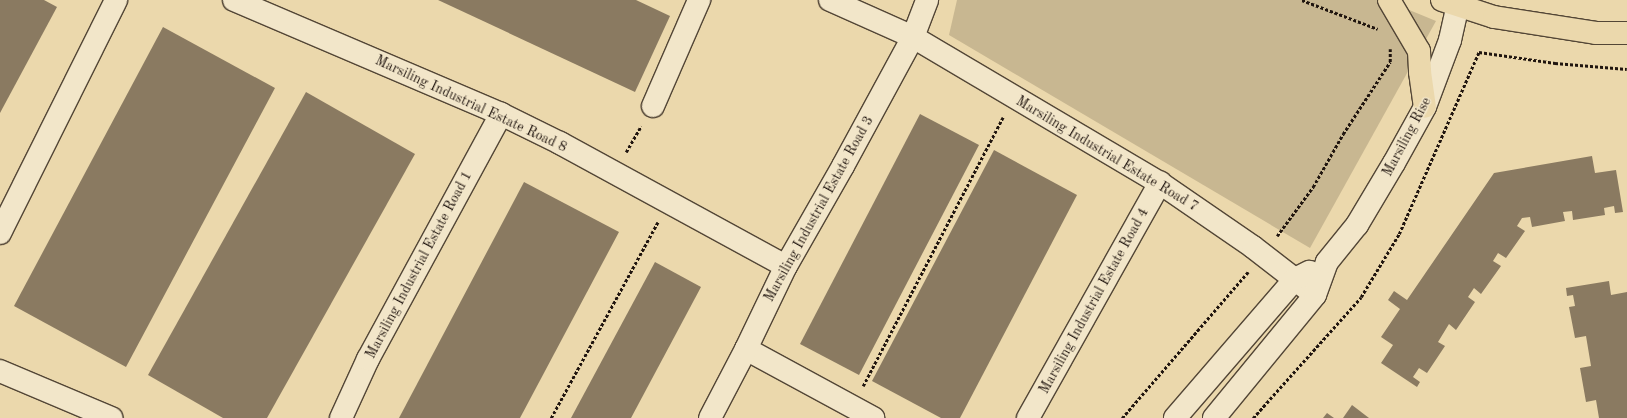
<!DOCTYPE html>
<html>
<head>
<meta charset="utf-8">
<style>
	body { margin:0 }
	#map { position:relative; width:1627px; height:418px; overflow:hidden; background:#ebd8ac; font-family:"Old Standard TT",serif }
	div>[style] { position:absolute }
	[style*='--x'] { left:calc(var(--x)*1px); top:calc(var(--y)*1px); width:calc(var(--w)*1px); rotate:calc(var(--a)*1deg) }
	.green>* { inset:0; background:#c8b791 }
	.building>* { inset:0; background:#8a7a61 }
	.path>* { height:2.5px; margin-top:-1.25px; transform-origin:0; background:repeating-linear-gradient(90deg,#20150f 0 3px,transparent 0 5px) }
	.roads { filter:drop-shadow(1px 0 #534636) drop-shadow(-1px 0 #534636) drop-shadow(0 1px #534636) drop-shadow(0 -1px #534636) }
	.minor>* { height:22px; margin:-11px; padding:0 11px; transform-origin:11px; border-radius:11px; background:#f2e6c9 }
	.major>* { height:22px; margin:-11px; padding:0 11px; transform-origin:11px; border-radius:11px; background:#ebd8ac }
	span { translate:-50% -50%; white-space:nowrap; text-align:center; line-height:1.15; -webkit-text-stroke:3px #f2e6c9; paint-order:stroke }
	.street-label { font-size:14px; color:#20150f }
</style>
</head>
<body>
<div id="map">
	<div class="green">
		<i style="clip-path:polygon(957px 0,1385px 0,1436px 21px,1310px 248px,949px 35px)"></i>
	</div>
	<div class="building">
		<i style="clip-path:polygon(0 0,44px 0,57px 7px,0 113px)"></i>
		<i style="clip-path:polygon(438px 0,636px 0,670px 16px,635px 92px)"></i>
		<i style="clip-path:polygon(163px 27px,275px 88px,126px 367px,14px 306px)"></i>
		<i style="clip-path:polygon(306px 92px,415px 154px,267px 418px,223px 418px,148px 375px)"></i>
		<i style="clip-path:polygon(920px 114px,979px 145px,859px 375px,800px 344px)"></i>
		<i style="clip-path:polygon(994px 150px,1077px 195px,960px 418px,941px 418px,872px 381px)"></i>
		<i style="clip-path:polygon(1592px 156px,1595px 173px,1616px 170px,1623px 212px,1615px 213px,1614px 206px,1604px 208px,1605px 215px,1573px 220px,1572px 211px,1563px 212px,1565px 221px,1532px 227px,1530px 217px,1522px 218px,1517px 226px,1525px 231px,1506px 258px,1498px 253px,1493px 261px,1501px 266px,1481px 294px,1474px 288px,1468px 297px,1475px 302px,1456px 330px,1449px 324px,1438px 342px,1445px 346px,1427px 373px,1419px 368px,1413px 377px,1420px 382px,1417px 387px,1381px 363px,1393px 345px,1381px 337px,1400px 309px,1388px 300px,1394px 291px,1407px 300px,1494px 173px)"></i>
		<i style="clip-path:polygon(524px 182px,619px 232px,520px 418px,399px 418px)"></i>
		<i style="clip-path:polygon(655px 262px,701px 287px,631px 418px,571px 418px)"></i>
		<i style="clip-path:polygon(1609px 281px,1611px 295px,1627px 292px,1627px 418px,1599px 418px,1596px 400px,1586px 402px,1580px 368px,1591px 366px,1586px 336px,1575px 338px,1569px 307px,1575px 306px,1573px 295px,1567px 296px,1566px 288px)"></i>
		<i style="clip-path:polygon(1352px 405px,1369px 418px,1343px 418px)"></i>
		<i style="clip-path:polygon(1327px 413px,1334px 418px,1323px 418px)"></i>
	</div>
	<div class="path">
		<i style="--x:1302;--y:0;--w:81;--a:20.9"></i>
		<i style="--x:626;--y:152;--w:30;--a:-60"></i>
		<i style="--x:1277;--y:236;--w:61;--a:-53.7"></i>
		<i style="--x:1313;--y:187;--w:61;--a:-60.5"></i>
		<i style="--x:1343;--y:134;--w:86;--a:-56.9"></i>
		<i style="--x:1390;--y:62;--w:13;--a:-90"></i>
		<i style="--x:863;--y:386;--w:303;--a:-62.5"></i>
		<i style="--x:551;--y:418;--w:223;--a:-61.4"></i>
		<i style="--x:1122;--y:418;--w:193;--a:-49.2"></i>
		<i style="--x:1253;--y:418;--w:162;--a:-48.2"></i>
		<i style="--x:1361;--y:297;--w:74;--a:-58.9"></i>
		<i style="--x:1399;--y:234;--w:199;--a:-66.3"></i>
		<i style="--x:1479;--y:52;--w:77;--a:8.2"></i>
		<i style="--x:1555;--y:63;--w:72;--a:4.8"></i>
	</div>
	<div class="roads">
		<div class="minor">
			<i style="--x:234;--y:0;--w:290;--a:23.1"></i>
			<i style="--x:501;--y:114;--w:66;--a:26.2"></i>
			<i style="--x:560;--y:143;--w:257;--a:28.6"></i>
			<i style="--x:830;--y:0;--w:91;--a:24"></i>
			<i style="--x:913;--y:37;--w:287;--a:30.6"></i>
			<i style="--x:1160;--y:183;--w:113;--a:34.5"></i>
			<i style="--x:1253;--y:247;--w:78;--a:37.7"></i>
			<i style="--x:653;--y:106;--w:116;--a:-66.5"></i>
			<i style="--x:0;--y:233;--w:260;--a:-63.5"></i>
			<i style="--x:746;--y:349;--w:145;--a:28.5"></i>
			<i style="--x:0;--y:371;--w:121;--a:22.9"></i>
			<i style="--x:341;--y:418;--w:65;--a:-65.4"></i>
			<i style="--x:368;--y:359;--w:279;--a:-61.5"></i>
			<i style="--x:710;--y:418;--w:78;--a:-62.4"></i>
			<i style="--x:746;--y:349;--w:92;--a:-64.3"></i>
			<i style="--x:786;--y:266;--w:115;--a:-60.3"></i>
			<i style="--x:843;--y:166;--w:147;--a:-61.5"></i>
			<i style="--x:913;--y:37;--w:40;--a:-69"></i>
			<i style="--x:1028;--y:418;--w:270;--a:-60.7"></i>
			<i style="--x:1175;--y:418;--w:184;--a:-49.2"></i>
			<i style="--x:1295;--y:279;--w:16;--a:-27"></i>
			<i style="--x:1214;--y:418;--w:159;--a:-50.6"></i>
			<i style="--x:1315;--y:295;--w:35;--a:-70"></i>
			<i style="--x:1327;--y:262;--w:48;--a:-51"></i>
			<i style="--x:1357;--y:225;--w:72;--a:-59.2"></i>
			<i style="--x:1394;--y:163;--w:64;--a:-61"></i>
			<i style="--x:1425;--y:107;--w:72;--a:-69.5"></i>
			<i style="--x:1450;--y:40;--w:41;--a:-77.3"></i>
		</div>
		<div class="major">
			<i style="--x:1389;--y:0;--w:59;--a:59.5"></i>
			<i style="--x:1419;--y:51;--w:21;--a:87"></i>
			<i style="--x:1420;--y:72;--w:35;--a:82"></i>
			<i style="--x:1442;--y:0;--w:55;--a:18.1"></i>
			<i style="--x:1494;--y:17;--w:103;--a:8.9"></i>
			<i style="--x:1596;--y:33;--w:31;--a:0"></i>
		</div>
	</div>
	<div class="street-label">
		<span style="left:471px;top:104px;rotate:25deg">Marsiling Industrial Estate Road 8</span>
		<span style="left:1407px;top:137px;rotate:-62deg">Marsiling Rise</span>
		<span style="left:1107px;top:154px;rotate:31deg">Marsiling Industrial Estate Road 7</span>
		<span style="left:819px;top:209px;rotate:-61deg">Marsiling Industrial Estate Road 3</span>
		<span style="left:419px;top:265px;rotate:-62deg">Marsiling Industrial Estate Road 1</span>
		<span style="left:1094px;top:301px;rotate:-61deg">Marsiling Industrial Estate Road 4</span>
	</div>
</div>
</body>
</html>
